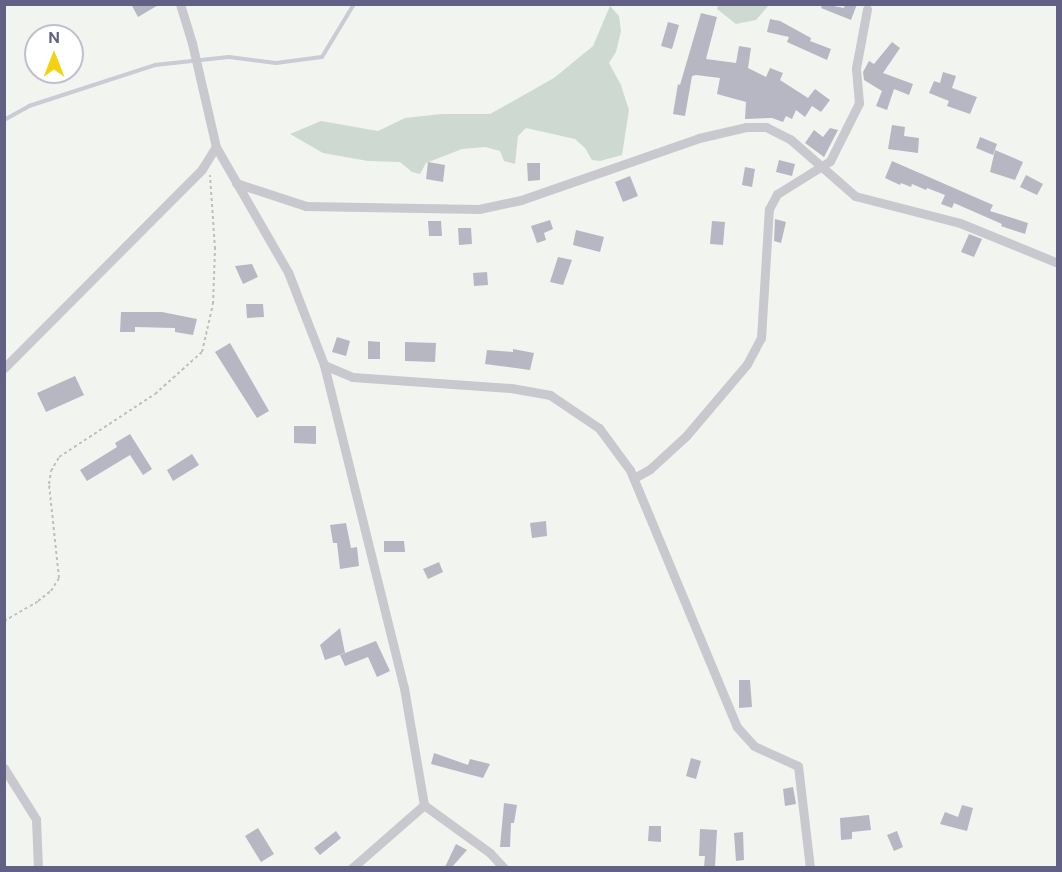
<!DOCTYPE html>
<html>
<head>
<meta charset="utf-8">
<style>
	body { margin:0 }
	#map { position:relative; width:1062px; height:872px; overflow:hidden; background:#f1f4ef; font-family:"DM Sans",sans-serif }
	div>[style] { position:absolute }
	[style*='--x'] { left:calc(var(--x)*1px); top:calc(var(--y)*1px); width:calc(var(--w)*1px); rotate:calc(var(--a)*1deg) }
	.green>* { inset:0; background:#cedad1 }
	.stream>* { height:4px; margin:-2px; padding:0 2px; transform-origin:2px; border-radius:2px; background:#c9cbd5 }
	.building>* { inset:0; background:#b6b7c2 }
	.path>* { height:2px; margin-top:-1px; transform-origin:0; background:repeating-linear-gradient(90deg,#bfbec2 0 3px,transparent 0 6px) }
	.street>* { height:9px; margin:-4.5px; padding:0 4.5px; transform-origin:4.5px; border-radius:4.5px; background:#c8c8ce }
	span { translate:-50% -50%; white-space:nowrap; text-align:center; line-height:1.15; -webkit-text-stroke:6px #fff; paint-order:stroke }
	.frame { position:absolute; inset:0; border:6px solid #626084; pointer-events:none }
	.north { position:absolute; left:24px; top:24px; width:60px; height:60px; box-sizing:border-box; background:#fff; border:2px solid #c0bfce; border-radius:50%; rotate:0deg; font-size:16px; font-weight:700; line-height:24px; text-align:center; color:#626084 }
	.north::after { content:''; display:block; margin:auto; width:21px; height:27px; background:#f4d210; clip-path:polygon(50% 0,100% 100%,50% 72%,0 100%) }
</style>
</head>
<body>
<div id="map">
	<div class="green">
		<i style="clip-path:polygon(718px 5px,718px 4px,769px 5px,756px 20px,736px 24px,717px 9px)"></i>
		<i style="clip-path:polygon(610px 6px,619px 16px,621px 31px,616px 52px,609px 63px,621px 85px,629px 110px,622px 155px,600px 161px,592px 160px,585px 148px,575px 139px,526px 128px,518px 136px,515px 164px,504px 161px,500px 151px,485px 147px,462px 149px,426px 163px,420px 174px,412px 172px,400px 162px,368px 161px,323px 153px,290px 134px,321px 121px,378px 131px,405px 118px,442px 114px,490px 114px,554px 78px,593px 46px)"></i>
	</div>
	<div class="stream">
		<i style="--x:4;--y:120;--w:29;--a:-29"></i>
		<i style="--x:29;--y:106;--w:133;--a:-18"></i>
		<i style="--x:155;--y:65;--w:74;--a:-6.2"></i>
		<i style="--x:229;--y:57;--w:47;--a:7.3"></i>
		<i style="--x:276;--y:63;--w:46;--a:-7.4"></i>
		<i style="--x:322;--y:57;--w:62;--a:-58.9"></i>
	</div>
	<div class="building">
		<i style="clip-path:polygon(131px 4px,160px 4px,138px 17px)"></i>
		<i style="clip-path:polygon(823px 4px,844px 8px,845px 4px,857px 4px,851px 20px,821px 8px)"></i>
		<i style="clip-path:polygon(701px 13px,717px 17px,706px 59px,736px 63px,739px 46px,751px 48px,748px 68px,766px 77px,770px 68px,783px 73px,780px 80px,808px 98px,815px 89px,830px 100px,821px 112px,812px 106px,805px 117px,796px 110px,792px 119px,786px 116px,783px 122px,772px 118px,745px 119px,746px 102px,717px 94px,720px 78px,696px 75px,692px 76px,685px 116px,673px 114px,678px 84px,680px 85px)"></i>
		<i style="clip-path:polygon(770px 19px,780px 21px,811px 38px,810px 41px,831px 49px,827px 60px,787px 42px,789px 37px,767px 32px)"></i>
		<i style="clip-path:polygon(668px 22px,679px 25px,672px 49px,661px 46px)"></i>
		<i style="clip-path:polygon(892px 42px,900px 48px,883px 73px,913px 84px,909px 95px,894px 89px,887px 110px,876px 106px,882px 91px,864px 80px,863px 72px,869px 61px,874px 64px)"></i>
		<i style="clip-path:polygon(943px 72px,956px 76px,952px 88px,977px 97px,970px 114px,947px 106px,949px 101px,929px 93px,934px 81px,940px 83px)"></i>
		<i style="clip-path:polygon(892px 125px,905px 127px,904px 136px,919px 138px,918px 153px,888px 149px)"></i>
		<i style="clip-path:polygon(830px 128px,838px 130px,824px 157px,805px 143px,814px 130px,823px 137px)"></i>
		<i style="clip-path:polygon(980px 137px,997px 144px,993px 155px,976px 148px)"></i>
		<i style="clip-path:polygon(995px 150px,1023px 162px,1015px 180px,990px 172px)"></i>
		<i style="clip-path:polygon(779px 160px,795px 164px,792px 176px,776px 172px)"></i>
		<i style="clip-path:polygon(892px 161px,993px 205px,990px 211px,1028px 223px,1025px 234px,1001px 226px,1002px 224px,954px 203px,952px 208px,941px 204px,945px 195px,927px 188px,926px 190px,912px 184px,911px 187px,901px 183px,900px 185px,885px 178px)"></i>
		<i style="clip-path:polygon(428px 162px,445px 165px,443px 182px,426px 179px)"></i>
		<i style="clip-path:polygon(527px 163px,540px 163px,540px 180px,528px 181px)"></i>
		<i style="clip-path:polygon(745px 167px,755px 169px,752px 187px,742px 185px)"></i>
		<i style="clip-path:polygon(1026px 175px,1043px 184px,1037px 195px,1020px 187px)"></i>
		<i style="clip-path:polygon(630px 176px,638px 196px,623px 202px,615px 182px)"></i>
		<i style="clip-path:polygon(775px 219px,786px 222px,781px 243px,774px 241px)"></i>
		<i style="clip-path:polygon(550px 220px,553px 229px,544px 233px,546px 240px,537px 243px,531px 226px)"></i>
		<i style="clip-path:polygon(428px 221px,441px 221px,442px 236px,429px 236px)"></i>
		<i style="clip-path:polygon(712px 221px,725px 222px,723px 245px,710px 244px)"></i>
		<i style="clip-path:polygon(458px 228px,471px 228px,472px 244px,459px 245px)"></i>
		<i style="clip-path:polygon(576px 230px,604px 237px,600px 252px,573px 245px)"></i>
		<i style="clip-path:polygon(969px 234px,982px 239px,974px 257px,961px 252px)"></i>
		<i style="clip-path:polygon(558px 257px,572px 260px,563px 285px,550px 282px)"></i>
		<i style="clip-path:polygon(252px 264px,258px 277px,243px 284px,235px 266px)"></i>
		<i style="clip-path:polygon(487px 272px,488px 285px,474px 286px,473px 273px)"></i>
		<i style="clip-path:polygon(246px 304px,263px 304px,264px 317px,247px 318px)"></i>
		<i style="clip-path:polygon(121px 312px,162px 312px,197px 319px,193px 335px,175px 332px,175px 328px,135px 327px,135px 332px,120px 332px)"></i>
		<i style="clip-path:polygon(337px 337px,350px 341px,346px 356px,332px 352px)"></i>
		<i style="clip-path:polygon(368px 341px,380px 342px,380px 359px,368px 359px)"></i>
		<i style="clip-path:polygon(405px 342px,436px 343px,435px 362px,405px 361px)"></i>
		<i style="clip-path:polygon(230px 343px,269px 411px,257px 418px,215px 352px)"></i>
		<i style="clip-path:polygon(513px 349px,534px 353px,530px 370px,485px 364px,487px 350px,513px 352px)"></i>
		<i style="clip-path:polygon(75px 376px,84px 395px,46px 412px,37px 393px)"></i>
		<i style="clip-path:polygon(294px 426px,316px 426px,316px 444px,294px 443px)"></i>
		<i style="clip-path:polygon(130px 434px,152px 469px,143px 475px,130px 455px,87px 481px,80px 470px,117px 447px,115px 443px)"></i>
		<i style="clip-path:polygon(192px 454px,199px 465px,173px 481px,167px 470px)"></i>
		<i style="clip-path:polygon(546px 521px,547px 536px,532px 538px,530px 523px)"></i>
		<i style="clip-path:polygon(346px 523px,351px 548px,357px 547px,359px 566px,340px 569px,337px 543px,333px 543px,330px 525px)"></i>
		<i style="clip-path:polygon(384px 541px,404px 541px,405px 552px,384px 552px)"></i>
		<i style="clip-path:polygon(439px 562px,443px 572px,428px 579px,423px 569px)"></i>
		<i style="clip-path:polygon(340px 628px,345px 653px,325px 660px,320px 645px)"></i>
		<i style="clip-path:polygon(376px 641px,390px 671px,377px 677px,368px 657px,345px 666px,340px 655px)"></i>
		<i style="clip-path:polygon(739px 680px,750px 680px,752px 707px,739px 708px)"></i>
		<i style="clip-path:polygon(434px 753px,468px 765px,470px 759px,490px 764px,483px 778px,431px 764px)"></i>
		<i style="clip-path:polygon(691px 758px,701px 761px,696px 779px,686px 776px)"></i>
		<i style="clip-path:polygon(793px 787px,796px 804px,785px 806px,783px 789px)"></i>
		<i style="clip-path:polygon(504px 803px,517px 805px,514px 823px,511px 823px,510px 847px,500px 847px)"></i>
		<i style="clip-path:polygon(962px 805px,973px 808px,967px 831px,940px 824px,945px 812px,958px 817px)"></i>
		<i style="clip-path:polygon(869px 815px,871px 830px,852px 832px,852px 839px,841px 840px,840px 818px)"></i>
		<i style="clip-path:polygon(649px 826px,661px 826px,661px 842px,648px 841px)"></i>
		<i style="clip-path:polygon(258px 828px,274px 854px,261px 862px,245px 836px)"></i>
		<i style="clip-path:polygon(700px 829px,717px 830px,715px 867px,704px 867px,705px 856px,699px 856px)"></i>
		<i style="clip-path:polygon(336px 831px,341px 838px,320px 855px,314px 848px)"></i>
		<i style="clip-path:polygon(897px 831px,903px 847px,894px 851px,887px 835px)"></i>
		<i style="clip-path:polygon(743px 832px,744px 860px,736px 861px,734px 833px)"></i>
		<i style="clip-path:polygon(456px 844px,467px 850px,452px 867px,445px 867px)"></i>
	</div>
	<div class="path">
		<i style="--x:4;--y:621;--w:39;--a:-30"></i>
		<i style="--x:38;--y:601;--w:16;--a:-38"></i>
		<i style="--x:51;--y:591;--w:15;--a:-58"></i>
		<i style="--x:59;--y:578;--w:95;--a:-96.1"></i>
		<i style="--x:49;--y:484;--w:13;--a:-81"></i>
		<i style="--x:51;--y:471;--w:16;--a:-60"></i>
		<i style="--x:59;--y:457;--w:115;--a:-33.3"></i>
		<i style="--x:155;--y:394;--w:63;--a:-41.8"></i>
		<i style="--x:202;--y:352;--w:49;--a:-77.1"></i>
		<i style="--x:213;--y:304;--w:55;--a:-87.9"></i>
		<i style="--x:215;--y:249;--w:74;--a:-93.9"></i>
	</div>
	<div class="street">
		<i style="--x:180;--y:4;--w:41;--a:72.9"></i>
		<i style="--x:192;--y:43;--w:107;--a:77"></i>
		<i style="--x:216;--y:147;--w:144;--a:60.1"></i>
		<i style="--x:288;--y:272;--w:100;--a:68.8"></i>
		<i style="--x:324;--y:365;--w:333;--a:76.1"></i>
		<i style="--x:404;--y:688;--w:119;--a:80.3"></i>
		<i style="--x:424;--y:805;--w:96;--a:138.8"></i>
		<i style="--x:236;--y:183;--w:74;--a:18.2"></i>
		<i style="--x:306;--y:206;--w:173;--a:1"></i>
		<i style="--x:479;--y:209;--w:43;--a:-12.1"></i>
		<i style="--x:521;--y:200;--w:188;--a:-19.2"></i>
		<i style="--x:699;--y:138;--w:48;--a:-13.2"></i>
		<i style="--x:746;--y:127;--w:20;--a:0"></i>
		<i style="--x:766;--y:127;--w:27;--a:27"></i>
		<i style="--x:790;--y:139;--w:86;--a:41.2"></i>
		<i style="--x:855;--y:196;--w:108;--a:14.4"></i>
		<i style="--x:960;--y:223;--w:106;--a:22.2"></i>
		<i style="--x:324;--y:365;--w:30;--a:23"></i>
		<i style="--x:352;--y:377;--w:159;--a:4"></i>
		<i style="--x:511;--y:388;--w:40;--a:10"></i>
		<i style="--x:550;--y:395;--w:59;--a:34"></i>
		<i style="--x:599;--y:428;--w:52;--a:53.6"></i>
		<i style="--x:630;--y:470;--w:278;--a:67.4"></i>
		<i style="--x:737;--y:727;--w:25;--a:48"></i>
		<i style="--x:754;--y:746;--w:48;--a:24.4"></i>
		<i style="--x:798;--y:766;--w:103;--a:83.3"></i>
		<i style="--x:4;--y:368;--w:281;--a:-45.1"></i>
		<i style="--x:202;--y:169;--w:26;--a:-58"></i>
		<i style="--x:634;--y:478;--w:18;--a:-29"></i>
		<i style="--x:650;--y:469;--w:49;--a:-42.5"></i>
		<i style="--x:686;--y:436;--w:94;--a:-49.7"></i>
		<i style="--x:747;--y:364;--w:30;--a:-62"></i>
		<i style="--x:761;--y:338;--w:129;--a:-86.5"></i>
		<i style="--x:769;--y:209;--w:17;--a:-62"></i>
		<i style="--x:777;--y:194;--w:62;--a:-31.9"></i>
		<i style="--x:830;--y:161;--w:65;--a:-63.4"></i>
		<i style="--x:859;--y:103;--w:35;--a:-95"></i>
		<i style="--x:856;--y:68;--w:60;--a:-79.4"></i>
		<i style="--x:4;--y:768;--w:60;--a:57.9"></i>
		<i style="--x:36;--y:819;--w:49;--a:87.7"></i>
		<i style="--x:424;--y:805;--w:82;--a:36"></i>
		<i style="--x:490;--y:853;--w:21;--a:47"></i>
	</div>
	<div class="frame"></div>
	<div class="north">N</div>
</div>
</body>
</html>
